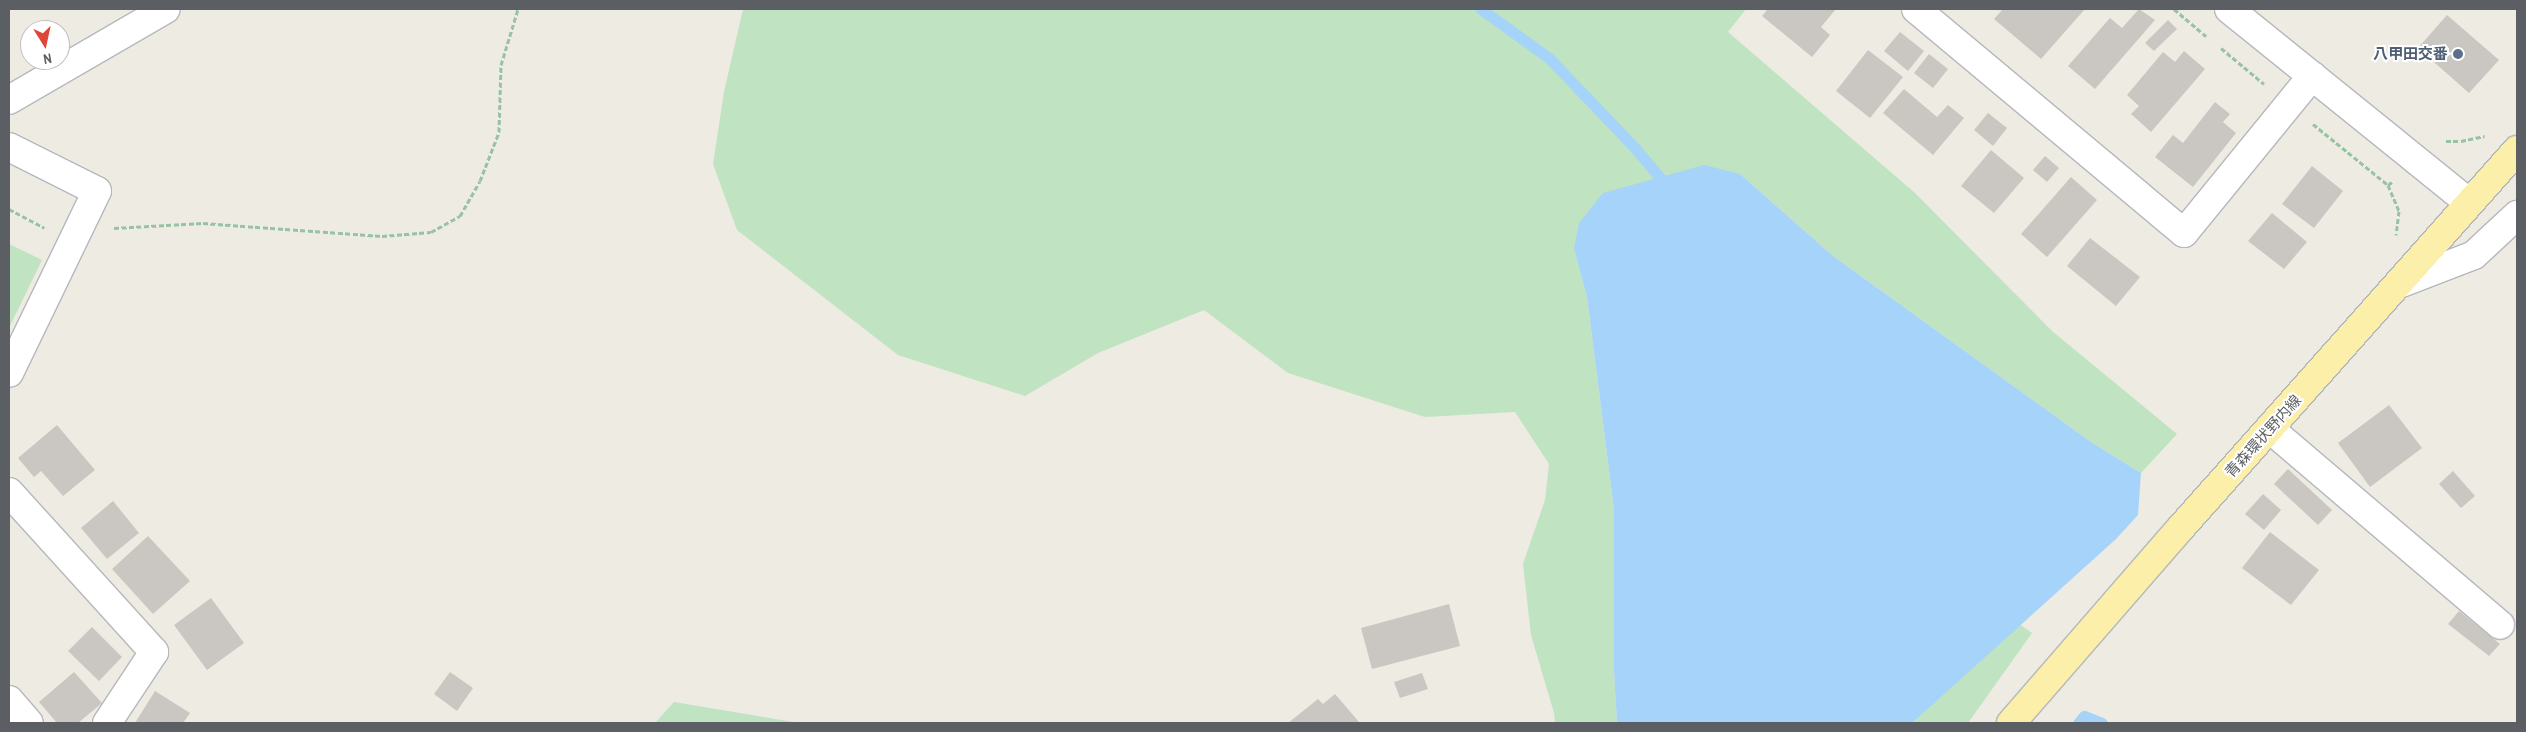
<!DOCTYPE html>
<html>
<head>
<meta charset="utf-8">
<style>
	body { margin:0 }
	#map { position:relative; width:2526px; height:732px; overflow:hidden; background:#edebe2; font-family:"Archivo Narrow","Noto Sans JP",sans-serif }
	div>[style] { position:absolute }
	[style*='--x'] { left:calc(var(--x)*1px); top:calc(var(--y)*1px); width:calc(var(--w)*1px); rotate:calc(var(--a)*1deg) }
	.green>* { inset:0; background:#c0e3c1 }
	.water>* { inset:0; background:#a5d3fa }
	.stream>* { height:11px; margin:-5.5px; padding:0 5.5px; transform-origin:5.5px; border-radius:5.5px; background:#a5d3fa }
	.building>* { inset:0; background:#cac7c2 }
	.path>* { height:3px; margin-top:-1.5px; transform-origin:0; background:repeating-linear-gradient(90deg,#98c2a4 0 5px,transparent 0 7.5px) }
	.roads { filter:drop-shadow(1px 0 #b5b8bc) drop-shadow(-1px 0 #b5b8bc) drop-shadow(0 1px #b5b8bc) drop-shadow(0 -1px #b5b8bc) }
	.minor>* { height:28px; margin:-14px; padding:0 14px; transform-origin:14px; border-radius:14px; background:#fff }
	.major>* { height:28px; margin:-14px; padding:0 14px; transform-origin:14px; border-radius:14px; background:#fbefa9 }
	.dots>* { width:14px; height:14px; translate:-50% -50%; box-sizing:border-box; border:2px solid #fff; border-radius:50% }
	span { translate:-50% -50%; white-space:nowrap; text-align:center; line-height:1.15; -webkit-text-stroke:4px #fff; paint-order:stroke }
	.service-label { font-size:15px; color:#4e5e75; font-weight:700 }
	.right { translate:-100% -50%; text-align:right }
	.street-label { font-size:15px; color:#5b5e62 }
	.frame { position:absolute; inset:0; border:10px solid #5b5e62; pointer-events:none }
	.north { position:absolute; left:20px; top:20px; width:50px; height:50px; box-sizing:border-box; background:#fff; border:1px solid #bdbfc0; border-radius:50%; rotate:170deg; font-size:14px; font-weight:700; line-height:20px; text-align:center; color:#5b5e62 }
	.north::after { content:''; display:block; margin:auto; width:18px; height:22px; background:#e04635; clip-path:polygon(50% 0,100% 100%,50% 72%,0 100%) }
</style>
</head>
<body>
<div id="map">
	<div class="green">
		<i style="clip-path:polygon(743px 9px,1746px 9px,1728px 32px,1915px 193px,2052px 331px,2177px 434px,2141px 473px,2091px 442px,1833px 256px,1740px 174px,1574px 249px,1587px 297px,1614px 510px,1614px 671px,1617px 723px,1555px 723px,1554px 713px,1531px 635px,1523px 564px,1545px 500px,1549px 464px,1515px 412px,1425px 417px,1288px 373px,1204px 310px,1098px 353px,1025px 396px,898px 355px,737px 230px,713px 164px,724px 92px)"></i>
		<i style="clip-path:polygon(9px 244px,42px 260px,9px 328px)"></i>
		<i style="clip-path:polygon(2019px 624px,2032px 633px,1968px 723px,1912px 723px)"></i>
		<i style="clip-path:polygon(674px 702px,799px 723px,655px 723px)"></i>
	</div>
	<div class="water">
		<i style="clip-path:polygon(1704px 165px,1740px 174px,1833px 256px,2091px 442px,2141px 473px,2138px 515px,2116px 539px,1912px 723px,1617px 723px,1614px 671px,1614px 510px,1587px 297px,1574px 249px,1579px 223px,1603px 193px)"></i>
	</div>
	<div class="stream">
		<i style="--x:1481;--y:9;--w:84;--a:35.8"></i>
		<i style="--x:1549;--y:58;--w:123;--a:46.3"></i>
		<i style="--x:1634;--y:147;--w:54;--a:49.5"></i>
		<i style="--x:2078;--y:723;--w:9;--a:-49"></i>
		<i style="--x:2084;--y:716;--w:19;--a:21"></i>
	</div>
	<div class="building">
		<i style="clip-path:polygon(1768px 9px,1836px 9px,1821px 27px,1830px 35px,1812px 57px,1762px 16px)"></i>
		<i style="clip-path:polygon(2003px 9px,2026px 10px,2085px 9px,2041px 59px,1994px 19px)"></i>
		<i style="clip-path:polygon(2139px 9px,2155px 20px,2095px 89px,2068px 66px,2110px 18px,2122px 28px)"></i>
		<i style="clip-path:polygon(2447px 15px,2499px 60px,2469px 93px,2418px 48px)"></i>
		<i style="clip-path:polygon(2168px 20px,2177px 29px,2154px 51px,2145px 43px)"></i>
		<i style="clip-path:polygon(1900px 32px,1924px 51px,1908px 71px,1884px 51px)"></i>
		<i style="clip-path:polygon(1868px 50px,1903px 77px,1870px 118px,1836px 91px)"></i>
		<i style="clip-path:polygon(2184px 51px,2205px 69px,2151px 132px,2131px 114px,2139px 106px,2127px 95px,2163px 52px,2175px 62px)"></i>
		<i style="clip-path:polygon(1929px 54px,1948px 69px,1933px 88px,1914px 73px)"></i>
		<i style="clip-path:polygon(1904px 89px,1937px 117px,1948px 105px,1964px 118px,1933px 155px,1883px 113px)"></i>
		<i style="clip-path:polygon(2215px 102px,2230px 114px,2223px 122px,2236px 133px,2193px 187px,2155px 157px,2173px 135px,2183px 143px)"></i>
		<i style="clip-path:polygon(1988px 113px,2007px 128px,1993px 146px,1974px 130px)"></i>
		<i style="clip-path:polygon(1991px 150px,2024px 178px,1994px 213px,1961px 186px)"></i>
		<i style="clip-path:polygon(2045px 156px,2059px 168px,2047px 182px,2033px 170px)"></i>
		<i style="clip-path:polygon(2312px 166px,2343px 191px,2314px 228px,2282px 204px)"></i>
		<i style="clip-path:polygon(2071px 177px,2097px 200px,2047px 257px,2021px 234px)"></i>
		<i style="clip-path:polygon(2272px 213px,2307px 242px,2284px 269px,2248px 241px)"></i>
		<i style="clip-path:polygon(2090px 238px,2140px 277px,2116px 306px,2067px 266px)"></i>
		<i style="clip-path:polygon(2389px 405px,2422px 448px,2370px 487px,2338px 443px)"></i>
		<i style="clip-path:polygon(57px 425px,95px 470px,63px 496px,41px 471px,34px 477px,18px 458px)"></i>
		<i style="clip-path:polygon(2288px 469px,2332px 510px,2318px 525px,2274px 484px)"></i>
		<i style="clip-path:polygon(2453px 471px,2475px 496px,2461px 508px,2439px 484px)"></i>
		<i style="clip-path:polygon(2263px 494px,2281px 510px,2264px 530px,2245px 514px)"></i>
		<i style="clip-path:polygon(113px 501px,139px 533px,107px 559px,81px 528px)"></i>
		<i style="clip-path:polygon(2270px 532px,2319px 570px,2291px 605px,2242px 568px)"></i>
		<i style="clip-path:polygon(148px 536px,190px 581px,153px 614px,112px 569px)"></i>
		<i style="clip-path:polygon(211px 598px,244px 643px,207px 670px,174px 625px)"></i>
		<i style="clip-path:polygon(1449px 604px,1460px 646px,1372px 669px,1361px 628px)"></i>
		<i style="clip-path:polygon(2459px 611px,2500px 644px,2489px 656px,2448px 624px)"></i>
		<i style="clip-path:polygon(92px 627px,122px 657px,99px 681px,68px 651px)"></i>
		<i style="clip-path:polygon(74px 672px,102px 703px,78px 723px,57px 723px,39px 702px)"></i>
		<i style="clip-path:polygon(450px 672px,473px 688px,457px 711px,434px 694px)"></i>
		<i style="clip-path:polygon(1422px 673px,1428px 689px,1400px 698px,1394px 682px)"></i>
		<i style="clip-path:polygon(155px 691px,190px 713px,183px 723px,135px 723px)"></i>
		<i style="clip-path:polygon(1335px 694px,1359px 722px,1288px 723px,1318px 699px,1323px 704px)"></i>
	</div>
	<div class="path">
		<i style="--x:2174;--y:9;--w:42;--a:40.2"></i>
		<i style="--x:2221;--y:48;--w:56;--a:39.9"></i>
		<i style="--x:2313;--y:124;--w:97;--a:39.1"></i>
		<i style="--x:2446;--y:141;--w:15;--a:0"></i>
		<i style="--x:2461;--y:141;--w:24;--a:-12"></i>
		<i style="--x:2392;--y:182;--w:5;--a:143"></i>
		<i style="--x:2388;--y:185;--w:28;--a:67"></i>
		<i style="--x:2399;--y:211;--w:24;--a:97"></i>
		<i style="--x:9;--y:209;--w:40;--a:28"></i>
		<i style="--x:114;--y:228;--w:89;--a:-3.2"></i>
		<i style="--x:203;--y:223;--w:179;--a:4.2"></i>
		<i style="--x:382;--y:236;--w:49;--a:-4.7"></i>
		<i style="--x:431;--y:232;--w:33;--a:-29"></i>
		<i style="--x:460;--y:216;--w:40;--a:-60.3"></i>
		<i style="--x:480;--y:181;--w:53;--a:-68.8"></i>
		<i style="--x:499;--y:132;--w:67;--a:-88.3"></i>
		<i style="--x:501;--y:65;--w:59;--a:-73.1"></i>
	</div>
	<div class="roads">
		<div class="minor">
			<i style="--x:1916;--y:9;--w:349;--a:39.9"></i>
			<i style="--x:2184;--y:233;--w:203;--a:-50.8"></i>
			<i style="--x:2229;--y:9;--w:309;--a:38.9"></i>
			<i style="--x:9;--y:100;--w:181;--a:-30.1"></i>
			<i style="--x:9;--y:147;--w:98;--a:26.6"></i>
			<i style="--x:97;--y:191;--w:202;--a:115.8"></i>
			<i style="--x:2399;--y:284;--w:80;--a:-21.1"></i>
			<i style="--x:2474;--y:255;--w:59;--a:-42.9"></i>
			<i style="--x:2270;--y:429;--w:302;--a:40.4"></i>
			<i style="--x:9;--y:492;--w:216;--a:47.8"></i>
			<i style="--x:154;--y:652;--w:85;--a:123.5"></i>
			<i style="--x:9;--y:700;--w:30;--a:49"></i>
		</div>
		<div class="major">
			<i style="--x:2011;--y:723;--w:254;--a:-49"></i>
			<i style="--x:2178;--y:531;--w:510;--a:-48.34"></i>
		</div>
	</div>
	<div class="dots">
		<i style="left:2458px;top:54px;background:#5c6f8a"></i>
	</div>
	<div class="service-label">
		<span class="right" style="left:2448px;top:54px">八甲田交番</span>
	</div>
	<div class="street-label">
		<span style="left:2263px;top:436px;rotate:-48deg">青森環状野内線</span>
	</div>
	<div class="frame"></div>
	<div class="north">N</div>
</div>
</body>
</html>
